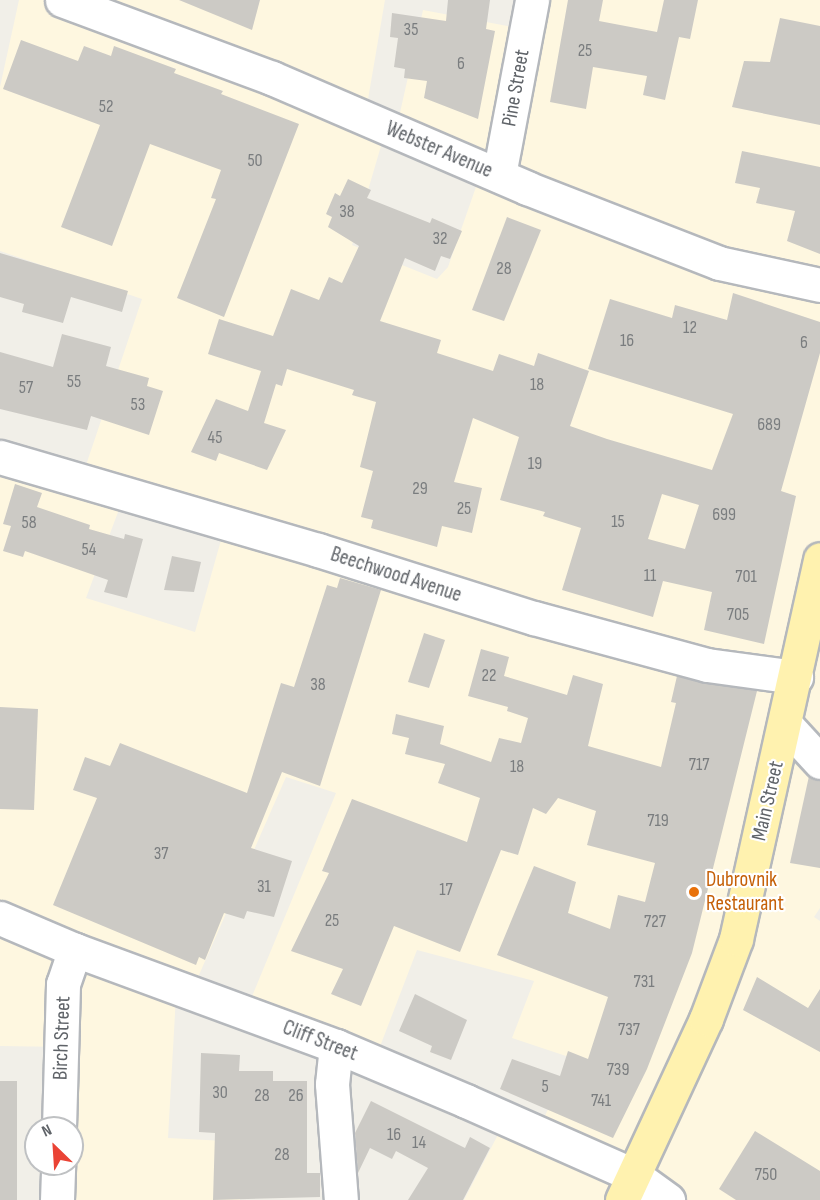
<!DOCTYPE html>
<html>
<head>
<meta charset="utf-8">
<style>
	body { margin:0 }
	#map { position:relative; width:820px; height:1200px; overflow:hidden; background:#f1efe8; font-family:"Sofia Sans Condensed",sans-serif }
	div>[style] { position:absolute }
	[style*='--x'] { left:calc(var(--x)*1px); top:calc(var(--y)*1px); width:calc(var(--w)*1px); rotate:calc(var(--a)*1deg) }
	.commercial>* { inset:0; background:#fef7e0 }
	.building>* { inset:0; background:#cccac5 }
	.roads { filter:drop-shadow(2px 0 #b5b8bc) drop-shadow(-2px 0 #b5b8bc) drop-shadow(0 2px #b5b8bc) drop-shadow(0 -2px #b5b8bc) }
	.minor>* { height:33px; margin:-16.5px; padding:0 16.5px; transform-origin:16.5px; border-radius:16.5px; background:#fff }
	.major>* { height:33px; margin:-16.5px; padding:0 16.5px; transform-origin:16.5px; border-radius:16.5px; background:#fff2af }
	.dots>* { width:16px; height:16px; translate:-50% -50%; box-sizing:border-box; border:3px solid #fff; border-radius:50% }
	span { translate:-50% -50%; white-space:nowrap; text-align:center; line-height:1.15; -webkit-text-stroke:4.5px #fff; paint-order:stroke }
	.number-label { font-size:18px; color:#7a7d7f }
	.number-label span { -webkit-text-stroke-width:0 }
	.street-label { font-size:21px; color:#5f6368 }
	.food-label { font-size:21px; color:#c56008 }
	.left { translate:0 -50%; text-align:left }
	.north { position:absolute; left:24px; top:1116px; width:60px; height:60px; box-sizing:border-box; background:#fff; border:2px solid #bfc1c3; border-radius:50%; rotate:335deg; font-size:16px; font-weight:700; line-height:24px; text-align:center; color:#5f6368 }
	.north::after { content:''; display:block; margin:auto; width:21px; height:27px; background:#ea4335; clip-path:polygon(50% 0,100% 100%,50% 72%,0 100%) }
</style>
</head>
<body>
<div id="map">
	<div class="commercial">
		<i style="clip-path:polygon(evenodd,19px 0,385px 0,366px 111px,388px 122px,352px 245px,437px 279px,448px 267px,484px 164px,397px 126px,423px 10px,533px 31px,538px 0,820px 0,820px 908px,814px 917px,820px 921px,820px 1200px,464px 1200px,504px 1123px,535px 1137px,572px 1058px,512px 1038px,534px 981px,417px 950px,376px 1057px,248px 1006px,336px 793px,286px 777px,195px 984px,177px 978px,168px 1138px,244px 1142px,240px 1200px,57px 1200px,72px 1164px,65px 1047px,0 1046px,0 453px,83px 474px,142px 299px,0 251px,0 87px,19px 0,127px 488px,227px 519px,195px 632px,86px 598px,127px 488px)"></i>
	</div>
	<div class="building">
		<i style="clip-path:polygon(179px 0,260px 0,252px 30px)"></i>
		<i style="clip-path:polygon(448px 0,490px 0,486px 29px,495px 31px,478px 119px,424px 98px,427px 81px,404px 78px,405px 69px,394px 67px,398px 38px,390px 37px,392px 13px,446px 21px)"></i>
		<i style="clip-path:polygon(568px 0,603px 0,599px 21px,657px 32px,664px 0,698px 0,690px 39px,679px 37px,665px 100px,643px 95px,647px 76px,593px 67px,586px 109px,550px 102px)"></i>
		<i style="clip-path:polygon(780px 18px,820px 26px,820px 125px,732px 107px,744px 61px,770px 62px)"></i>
		<i style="clip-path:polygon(21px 40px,78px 61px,84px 46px,111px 56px,114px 46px,176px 69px,174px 73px,223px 91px,221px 94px,299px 124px,224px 317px,177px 298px,216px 199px,211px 198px,221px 170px,150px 144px,112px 246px,61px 227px,100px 125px,3px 89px)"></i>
		<i style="clip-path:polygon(742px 151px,820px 167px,820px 254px,787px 241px,795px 211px,756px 203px,760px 188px,735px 183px)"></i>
		<i style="clip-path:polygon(evenodd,348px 179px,371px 190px,367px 198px,430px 223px,432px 218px,462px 231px,450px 259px,441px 256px,435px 271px,405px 258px,380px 321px,441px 340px,437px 353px,493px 371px,499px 354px,534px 366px,538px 353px,589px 371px,570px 426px,607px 439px,712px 470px,733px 414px,588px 369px,610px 299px,672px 318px,675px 305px,727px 320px,733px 293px,820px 322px,820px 353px,781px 491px,796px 496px,764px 644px,704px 630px,712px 592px,663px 581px,653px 617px,562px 590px,581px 528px,543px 516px,545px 512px,500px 500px,519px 437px,473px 418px,454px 482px,482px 488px,472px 533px,442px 526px,437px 547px,371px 528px,373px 520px,361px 517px,373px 471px,360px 467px,376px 402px,352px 395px,354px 390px,287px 369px,282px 386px,276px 384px,264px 423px,286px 430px,267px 470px,219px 453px,216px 461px,191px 452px,216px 399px,248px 411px,261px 371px,208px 354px,219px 319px,273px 336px,291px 289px,319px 300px,329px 277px,342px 283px,359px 246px,328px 227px,332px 217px,326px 214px,335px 193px,340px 196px,348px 179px,662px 494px,699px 505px,685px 549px,648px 539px,662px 494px)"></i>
		<i style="clip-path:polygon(507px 217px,541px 230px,504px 321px,472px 310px)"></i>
		<i style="clip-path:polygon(0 253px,128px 291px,122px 312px,71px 297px,63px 323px,22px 312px,24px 304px,0 297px)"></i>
		<i style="clip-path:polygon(62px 334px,111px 347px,106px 366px,149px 378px,147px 386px,163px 391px,149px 435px,91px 416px,87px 430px,0 409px,0 352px,53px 367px)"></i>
		<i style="clip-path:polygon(15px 484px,42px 493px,37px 507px,90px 525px,89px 529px,124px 539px,125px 534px,143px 539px,127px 598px,104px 592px,108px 580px,25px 551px,23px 557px,3px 551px,11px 526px,3px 524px)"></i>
		<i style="clip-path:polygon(172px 556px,201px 562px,194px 592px,164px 590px)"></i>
		<i style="clip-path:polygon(340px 578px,381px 590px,320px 786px,282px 772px,251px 848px,292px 861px,274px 917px,247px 911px,244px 919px,224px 913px,205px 960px,199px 957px,196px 965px,53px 905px,97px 798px,73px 790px,85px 757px,110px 766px,120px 743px,247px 793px,281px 683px,294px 687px,327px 585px,337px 588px)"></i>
		<i style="clip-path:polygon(424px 633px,445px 640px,429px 688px,408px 682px)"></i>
		<i style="clip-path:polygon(481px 649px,509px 657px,504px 676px,567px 695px,573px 675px,603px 684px,588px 746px,661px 767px,676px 703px,671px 702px,677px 676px,757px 691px,692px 953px,647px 1069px,613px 1138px,500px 1089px,512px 1059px,560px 1076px,568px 1051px,588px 1059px,608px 997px,497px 955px,534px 866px,576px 882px,568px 913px,610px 929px,618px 895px,645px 902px,655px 863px,587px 845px,596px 811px,558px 798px,546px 814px,533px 808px,518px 855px,501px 850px,460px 952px,394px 926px,361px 1006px,331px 994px,343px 969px,291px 951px,329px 873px,322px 871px,352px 799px,467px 842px,480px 798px,438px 783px,445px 764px,405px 754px,409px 738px,392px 734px,396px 714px,444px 726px,440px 744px,491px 762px,499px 738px,521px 743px,528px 718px,507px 711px,508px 707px,468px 696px)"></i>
		<i style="clip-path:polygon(0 707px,38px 709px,34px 810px,0 809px)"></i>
		<i style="clip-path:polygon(809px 776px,820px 780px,820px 868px,790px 863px)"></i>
		<i style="clip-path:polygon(757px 977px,808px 1008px,820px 989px,820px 1052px,743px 1010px)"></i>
		<i style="clip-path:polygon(415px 994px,467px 1020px,451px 1060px,430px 1052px,432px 1046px,399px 1031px)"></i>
		<i style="clip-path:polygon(201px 1053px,240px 1055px,239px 1071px,273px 1071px,273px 1081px,307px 1081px,307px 1173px,320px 1173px,320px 1197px,213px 1200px,215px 1133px,199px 1132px)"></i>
		<i style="clip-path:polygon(0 1081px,17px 1081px,17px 1200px,0 1200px)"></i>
		<i style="clip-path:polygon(371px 1101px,465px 1148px,470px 1137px,490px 1148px,463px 1200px,408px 1200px,428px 1168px,396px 1151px,392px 1159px,370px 1148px,358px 1173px,355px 1133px)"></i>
		<i style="clip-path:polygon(755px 1131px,820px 1171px,820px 1200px,736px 1200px,719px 1189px)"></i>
	</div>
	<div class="roads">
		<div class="minor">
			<i style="--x:62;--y:0;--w:224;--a:20.4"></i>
			<i style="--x:272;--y:78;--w:278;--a:23.3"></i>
			<i style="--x:527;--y:188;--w:206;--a:21.3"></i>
			<i style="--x:719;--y:263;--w:103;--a:12.3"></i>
			<i style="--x:499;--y:175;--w:178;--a:-79.3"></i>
			<i style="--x:0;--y:457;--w:331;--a:16.3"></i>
			<i style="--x:318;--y:550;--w:226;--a:17.5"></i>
			<i style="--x:534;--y:618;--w:179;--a:15.2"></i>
			<i style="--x:707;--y:665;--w:90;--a:7.7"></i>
			<i style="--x:786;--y:725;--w:50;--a:47.4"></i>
			<i style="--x:0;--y:918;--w:82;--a:23.1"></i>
			<i style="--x:75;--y:950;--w:278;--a:20.2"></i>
			<i style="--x:336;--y:1046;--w:141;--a:22.9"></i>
			<i style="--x:466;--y:1101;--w:185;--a:23.9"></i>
			<i style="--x:635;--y:1176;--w:41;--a:36"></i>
			<i style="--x:336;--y:1046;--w:38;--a:96"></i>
			<i style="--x:332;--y:1084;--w:116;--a:85.6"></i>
			<i style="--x:59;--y:1128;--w:144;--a:-88.4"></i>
			<i style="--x:63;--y:984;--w:36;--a:-71"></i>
			<i style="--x:57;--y:1200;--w:36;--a:-88"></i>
		</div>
		<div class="major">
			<i style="--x:622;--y:1200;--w:200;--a:-65.1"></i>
			<i style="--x:706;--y:1019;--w:85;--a:-69.4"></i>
			<i style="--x:736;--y:939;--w:389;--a:-77.5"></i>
		</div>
	</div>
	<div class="dots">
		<i style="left:694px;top:892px;background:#e8710a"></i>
	</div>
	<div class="number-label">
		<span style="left:411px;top:30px">35</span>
		<span style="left:585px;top:51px">25</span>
		<span style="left:461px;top:64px">6</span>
		<span style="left:106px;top:107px">52</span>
		<span style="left:255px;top:161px">50</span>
		<span style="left:347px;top:212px">38</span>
		<span style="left:440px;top:239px">32</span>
		<span style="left:504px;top:269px">28</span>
		<span style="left:690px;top:328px">12</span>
		<span style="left:627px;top:341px">16</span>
		<span style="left:804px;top:343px">6</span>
		<span style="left:74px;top:382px">55</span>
		<span style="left:537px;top:385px">18</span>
		<span style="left:26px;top:388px">57</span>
		<span style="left:138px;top:405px">53</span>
		<span style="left:769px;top:425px">689</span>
		<span style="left:215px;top:438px">45</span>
		<span style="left:535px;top:464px">19</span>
		<span style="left:420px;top:489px">29</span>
		<span style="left:464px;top:509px">25</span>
		<span style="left:724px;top:515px">699</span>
		<span style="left:618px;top:522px">15</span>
		<span style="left:29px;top:523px">58</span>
		<span style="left:89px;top:550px">54</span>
		<span style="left:650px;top:576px">11</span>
		<span style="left:746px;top:577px">701</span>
		<span style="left:738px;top:615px">705</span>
		<span style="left:489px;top:676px">22</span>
		<span style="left:318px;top:685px">38</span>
		<span style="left:699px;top:765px">717</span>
		<span style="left:517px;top:767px">18</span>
		<span style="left:658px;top:821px">719</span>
		<span style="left:161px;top:854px">37</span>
		<span style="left:264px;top:887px">31</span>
		<span style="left:446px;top:890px">17</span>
		<span style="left:332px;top:921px">25</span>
		<span style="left:655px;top:922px">727</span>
		<span style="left:644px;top:982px">731</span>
		<span style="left:629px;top:1030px">737</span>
		<span style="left:618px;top:1070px">739</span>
		<span style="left:545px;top:1087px">5</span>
		<span style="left:220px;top:1093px">30</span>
		<span style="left:262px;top:1096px">28</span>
		<span style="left:296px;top:1096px">26</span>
		<span style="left:601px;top:1101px">741</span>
		<span style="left:394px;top:1135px">16</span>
		<span style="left:419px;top:1143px">14</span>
		<span style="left:282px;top:1155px">28</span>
		<span style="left:766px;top:1175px">750</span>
	</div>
	<div class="street-label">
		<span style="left:516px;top:88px;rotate:-80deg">Pine Street</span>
		<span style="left:439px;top:150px;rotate:23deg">Webster Avenue</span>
		<span style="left:396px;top:575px;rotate:18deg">Beechwood Avenue</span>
		<span style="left:768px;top:801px;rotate:-77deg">Main Street</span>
		<span style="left:62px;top:1038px;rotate:-88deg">Birch Street</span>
		<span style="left:320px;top:1041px;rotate:21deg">Cliff Street</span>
	</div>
	<div class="food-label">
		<span class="left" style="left:706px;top:892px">Dubrovnik<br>Restaurant</span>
	</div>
	<div class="north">N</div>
</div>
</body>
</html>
